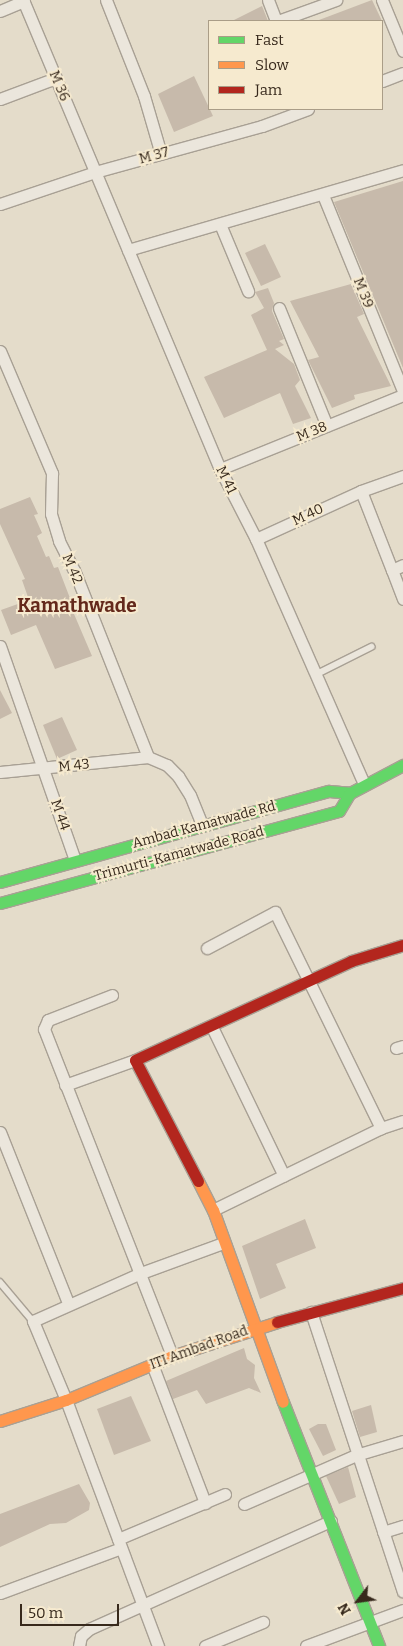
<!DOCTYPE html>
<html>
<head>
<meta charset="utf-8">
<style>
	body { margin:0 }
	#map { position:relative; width:403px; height:1646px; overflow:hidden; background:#e4dcca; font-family:Bitter,serif }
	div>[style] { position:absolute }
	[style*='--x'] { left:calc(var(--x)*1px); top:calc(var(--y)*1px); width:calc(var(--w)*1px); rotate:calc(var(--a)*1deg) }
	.building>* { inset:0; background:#c7baab }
	.roads { filter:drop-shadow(1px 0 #a8a094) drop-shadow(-1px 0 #a8a094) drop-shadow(0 1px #a8a094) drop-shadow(0 -1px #a8a094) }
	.lane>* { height:5.5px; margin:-2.75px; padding:0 2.75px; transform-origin:2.75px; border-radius:2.75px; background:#ebe6dc }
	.street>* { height:11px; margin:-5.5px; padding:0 5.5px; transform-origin:5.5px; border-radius:5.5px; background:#ebe6dc }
	.fast>* { height:11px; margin:-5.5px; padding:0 5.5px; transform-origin:5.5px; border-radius:5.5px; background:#63d668 }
	.slow>* { height:11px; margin:-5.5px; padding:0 5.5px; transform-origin:5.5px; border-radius:5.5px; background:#ff974d }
	.jam>* { height:11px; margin:-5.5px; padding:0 5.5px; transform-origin:5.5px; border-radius:5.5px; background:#b3261e }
	span { translate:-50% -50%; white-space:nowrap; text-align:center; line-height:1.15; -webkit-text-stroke:4px #f6eacf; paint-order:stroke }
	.street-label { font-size:14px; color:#37291c }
	.district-label { font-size:19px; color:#64291b; font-weight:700 }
	.legend { position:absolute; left:208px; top:20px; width:175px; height:90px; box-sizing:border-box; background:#f6eacf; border:1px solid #aa9d87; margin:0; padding:6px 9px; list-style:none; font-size:15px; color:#37291c }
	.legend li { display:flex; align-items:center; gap:10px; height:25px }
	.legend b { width:25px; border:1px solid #aa9d87 }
	.north { position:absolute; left:333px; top:1576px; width:50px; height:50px; -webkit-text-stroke:4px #f6eacf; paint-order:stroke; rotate:240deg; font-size:14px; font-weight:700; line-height:20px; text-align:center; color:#37291c }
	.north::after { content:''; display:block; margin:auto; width:18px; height:22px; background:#37291c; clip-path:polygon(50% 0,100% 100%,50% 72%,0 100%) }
	.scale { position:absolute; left:20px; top:1604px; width:99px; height:22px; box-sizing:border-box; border:2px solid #37291c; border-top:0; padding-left:6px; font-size:15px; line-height:18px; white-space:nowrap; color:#37291c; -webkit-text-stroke:4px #f6eacf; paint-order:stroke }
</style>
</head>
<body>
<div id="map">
	<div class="building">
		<i style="clip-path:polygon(372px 0,382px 21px,319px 21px,319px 20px)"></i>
		<i style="clip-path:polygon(262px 6px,268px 21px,232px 21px)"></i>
		<i style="clip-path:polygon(194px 76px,213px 116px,174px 132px,158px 94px)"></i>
		<i style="clip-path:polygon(403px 181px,403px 368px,334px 202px)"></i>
		<i style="clip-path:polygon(265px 244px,281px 277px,261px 286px,245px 253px)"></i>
		<i style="clip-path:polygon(351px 284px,364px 314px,357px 317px,391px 386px,354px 395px,355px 399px,332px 408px,308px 360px,319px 357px,290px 301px)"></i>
		<i style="clip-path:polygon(268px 288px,274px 303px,272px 311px,284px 339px,279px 341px,284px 345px,275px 349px,294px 364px,300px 380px,295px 386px,311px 418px,293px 424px,280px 393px,224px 418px,204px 377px,267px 350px,251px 315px,264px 308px,255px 292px)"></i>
		<i style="clip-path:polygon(30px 497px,38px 514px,34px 515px,42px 533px,37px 536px,46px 557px,49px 556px,54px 568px,58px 567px,73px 606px,71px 607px,92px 656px,55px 669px,36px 625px,11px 635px,1px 610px,29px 600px,22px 580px,25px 579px,0 524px,0 509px)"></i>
		<i style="clip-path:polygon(0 690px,12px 713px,0 719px)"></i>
		<i style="clip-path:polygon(62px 717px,77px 750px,57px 759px,43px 725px)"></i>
		<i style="clip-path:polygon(305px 1219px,316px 1248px,276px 1264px,286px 1288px,260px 1299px,242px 1246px)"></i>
		<i style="clip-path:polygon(244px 1348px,247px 1359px,255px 1365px,254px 1378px,261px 1393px,249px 1388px,206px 1404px,197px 1390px,173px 1399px,166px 1381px)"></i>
		<i style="clip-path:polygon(131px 1396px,151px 1441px,114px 1455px,97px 1409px)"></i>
		<i style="clip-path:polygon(371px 1405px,377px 1432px,360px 1437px,352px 1411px)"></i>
		<i style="clip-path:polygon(318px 1424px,326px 1424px,336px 1450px,323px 1456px,309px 1429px)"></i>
		<i style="clip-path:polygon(348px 1467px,356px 1497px,339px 1504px,326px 1476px)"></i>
		<i style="clip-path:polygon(79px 1484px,90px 1503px,89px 1510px,66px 1523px,50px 1524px,0 1547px,0 1514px)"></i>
	</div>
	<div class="roads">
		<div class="lane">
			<i style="--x:315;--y:675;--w:63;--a:-26.6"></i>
			<i style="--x:0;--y:1282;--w:51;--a:49.8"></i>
		</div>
		<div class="street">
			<i style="--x:23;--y:0;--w:509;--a:67.22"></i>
			<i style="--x:220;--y:469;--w:79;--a:62.8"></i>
			<i style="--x:256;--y:539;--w:268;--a:66.2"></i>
			<i style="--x:106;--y:0;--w:103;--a:68.4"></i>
			<i style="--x:144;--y:96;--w:60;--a:73.7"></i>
			<i style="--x:268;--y:0;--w:22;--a:69"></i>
			<i style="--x:382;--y:0;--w:55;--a:67.6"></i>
			<i style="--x:0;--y:11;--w:26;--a:-23"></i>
			<i style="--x:278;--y:21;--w:62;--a:-19.9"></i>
			<i style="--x:382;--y:81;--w:22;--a:-21"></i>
			<i style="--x:0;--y:99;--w:60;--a:-20.6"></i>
			<i style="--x:323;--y:195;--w:212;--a:67.8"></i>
			<i style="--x:0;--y:204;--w:100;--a:-18.6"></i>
			<i style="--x:95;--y:172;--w:173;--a:-15.4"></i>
			<i style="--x:262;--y:126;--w:49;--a:-20.3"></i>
			<i style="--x:220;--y:224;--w:73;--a:67.3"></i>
			<i style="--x:128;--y:250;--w:286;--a:-16.2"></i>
			<i style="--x:279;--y:308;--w:127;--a:67.9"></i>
			<i style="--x:0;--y:351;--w:133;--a:66.9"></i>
			<i style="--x:52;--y:473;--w:41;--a:91.4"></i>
			<i style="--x:51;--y:514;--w:28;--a:73"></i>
			<i style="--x:59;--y:541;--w:33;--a:63"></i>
			<i style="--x:74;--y:570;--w:201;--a:68.4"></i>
			<i style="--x:148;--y:757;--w:21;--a:23"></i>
			<i style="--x:167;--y:765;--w:16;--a:45"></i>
			<i style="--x:178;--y:776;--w:22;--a:58"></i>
			<i style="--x:190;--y:795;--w:32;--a:68"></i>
			<i style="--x:220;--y:469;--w:197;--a:-22"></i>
			<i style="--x:361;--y:491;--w:85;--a:68.6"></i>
			<i style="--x:392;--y:570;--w:12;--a:-24"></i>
			<i style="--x:256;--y:539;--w:115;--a:-24.6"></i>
			<i style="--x:361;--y:491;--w:45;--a:-19.7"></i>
			<i style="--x:392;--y:570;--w:31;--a:69"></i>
			<i style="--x:0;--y:646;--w:227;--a:70.7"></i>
			<i style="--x:0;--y:772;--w:149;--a:-5.8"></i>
			<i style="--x:207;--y:948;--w:77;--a:-27.9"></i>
			<i style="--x:275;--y:912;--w:241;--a:63.9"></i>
			<i style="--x:112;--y:995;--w:69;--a:158.7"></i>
			<i style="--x:48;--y:1020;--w:10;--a:114"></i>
			<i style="--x:44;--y:1029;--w:351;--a:68.6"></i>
			<i style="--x:212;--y:1027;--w:165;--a:64.2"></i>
			<i style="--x:396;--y:1048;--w:7;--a:-16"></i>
			<i style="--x:65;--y:1085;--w:74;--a:-19.7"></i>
			<i style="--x:0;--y:1132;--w:184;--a:68.3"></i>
			<i style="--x:213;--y:1210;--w:187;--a:-26"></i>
			<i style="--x:381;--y:1128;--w:23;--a:-18"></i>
			<i style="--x:311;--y:1312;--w:294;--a:71.8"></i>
			<i style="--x:152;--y:1364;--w:149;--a:69.1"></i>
			<i style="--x:244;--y:1504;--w:122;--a:-23.6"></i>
			<i style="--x:356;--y:1455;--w:49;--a:-16.6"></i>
			<i style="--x:383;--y:1532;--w:21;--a:-17"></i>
			<i style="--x:118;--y:1539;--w:116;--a:-22.8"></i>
			<i style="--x:0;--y:1593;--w:129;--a:-20.4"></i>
			<i style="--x:79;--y:1646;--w:10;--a:-79"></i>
			<i style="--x:81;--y:1636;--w:11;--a:-41"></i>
			<i style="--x:89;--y:1629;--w:265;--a:-24.1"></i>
			<i style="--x:158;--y:1646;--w:263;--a:-110.5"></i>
			<i style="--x:66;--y:1400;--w:86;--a:-112.7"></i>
			<i style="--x:33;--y:1321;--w:118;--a:-24"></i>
			<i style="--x:141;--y:1273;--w:87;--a:-20.1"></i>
			<i style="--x:205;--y:1646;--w:63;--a:-22.5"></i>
			<i style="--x:306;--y:1646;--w:103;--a:-20.4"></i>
		</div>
		<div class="fast">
			<i style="--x:0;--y:882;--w:341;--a:-15.5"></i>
			<i style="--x:329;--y:791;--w:21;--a:5"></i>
			<i style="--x:350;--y:793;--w:60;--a:-27.8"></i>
			<i style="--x:0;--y:903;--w:351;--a:-15.2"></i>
			<i style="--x:339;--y:811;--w:21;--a:-59"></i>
			<i style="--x:283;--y:1402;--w:262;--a:68.5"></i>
		</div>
		<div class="slow">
			<i style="--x:198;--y:1181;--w:33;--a:63"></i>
			<i style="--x:213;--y:1210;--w:204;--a:70"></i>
			<i style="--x:0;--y:1421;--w:69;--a:-17.7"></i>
			<i style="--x:66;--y:1400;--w:115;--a:-22.5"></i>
			<i style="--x:172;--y:1356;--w:110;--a:-17.9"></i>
		</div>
		<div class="jam">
			<i style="--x:198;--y:1181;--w:136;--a:-117.5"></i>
			<i style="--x:135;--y:1060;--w:238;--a:-24.6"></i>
			<i style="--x:351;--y:961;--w:54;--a:-17.1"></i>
			<i style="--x:277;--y:1322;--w:131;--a:-15.1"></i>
		</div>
	</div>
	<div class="street-label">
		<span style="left:59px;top:86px;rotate:67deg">M 36</span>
		<span style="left:154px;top:156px;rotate:-15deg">M 37</span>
		<span style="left:363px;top:293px;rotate:68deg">M 39</span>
		<span style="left:312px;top:432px;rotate:-22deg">M 38</span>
		<span style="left:226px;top:480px;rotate:64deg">M 41</span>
		<span style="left:308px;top:515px;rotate:-25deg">M 40</span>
		<span style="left:72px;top:569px;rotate:67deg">M 42</span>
		<span style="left:74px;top:766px;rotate:-6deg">M 43</span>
		<span style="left:60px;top:815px;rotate:71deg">M 44</span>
		<span style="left:204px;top:825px;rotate:-15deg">Ambad Kamatwade Rd</span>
		<span style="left:179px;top:854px;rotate:-15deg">Trimurti-Kamatwade Road</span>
		<span style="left:199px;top:1348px;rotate:-20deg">ITI Ambad Road</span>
	</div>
	<div class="district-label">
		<span style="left:77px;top:606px">Kamathwade</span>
	</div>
	<ul class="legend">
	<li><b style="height:6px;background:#63d668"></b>Fast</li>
	<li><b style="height:6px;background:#ff974d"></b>Slow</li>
	<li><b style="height:6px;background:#b3261e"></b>Jam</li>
	</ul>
	<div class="north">N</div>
	<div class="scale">50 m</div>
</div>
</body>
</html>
